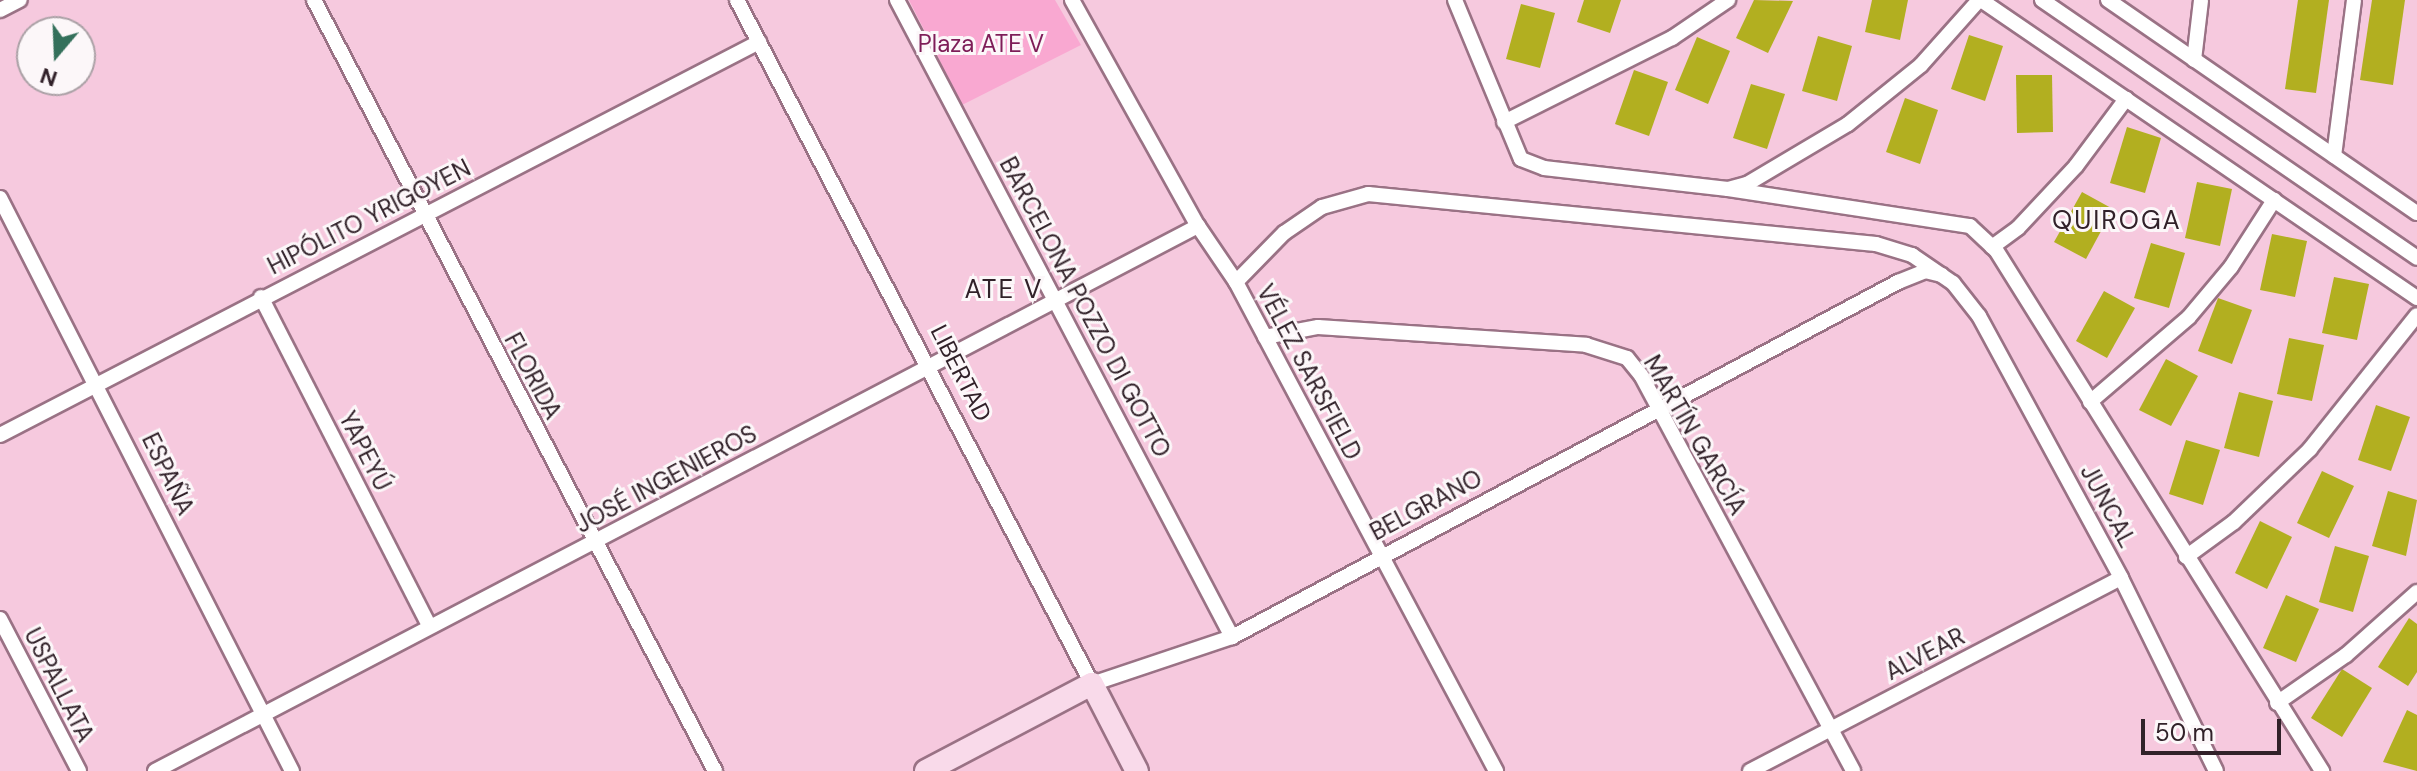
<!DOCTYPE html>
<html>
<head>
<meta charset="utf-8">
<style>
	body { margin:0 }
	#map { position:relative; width:2417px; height:771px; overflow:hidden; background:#f6c9de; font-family:"DM Sans",sans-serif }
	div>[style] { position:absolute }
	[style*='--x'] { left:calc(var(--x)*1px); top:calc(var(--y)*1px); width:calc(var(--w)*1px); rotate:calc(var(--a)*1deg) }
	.green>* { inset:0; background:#f9a8d1 }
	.building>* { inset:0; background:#b2af20 }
	.roads { filter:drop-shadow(2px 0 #9a7285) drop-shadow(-2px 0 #9a7285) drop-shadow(0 2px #9a7285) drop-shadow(0 -2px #9a7285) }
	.minor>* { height:14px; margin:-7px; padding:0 7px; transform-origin:7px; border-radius:7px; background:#fff }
	.secondary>* { height:22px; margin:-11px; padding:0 11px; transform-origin:11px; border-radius:11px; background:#f9daea }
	span { translate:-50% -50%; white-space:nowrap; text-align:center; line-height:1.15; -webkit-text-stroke:6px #fcf7f9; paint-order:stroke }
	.park-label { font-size:24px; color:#7e1d58 }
	.street-label { font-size:24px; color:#312129 }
	.neighbourhood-label { font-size:26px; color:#312129; letter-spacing:2px }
	.north { position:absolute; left:16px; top:16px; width:80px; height:80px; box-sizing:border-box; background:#fcf7f9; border:2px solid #aba1a6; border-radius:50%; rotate:199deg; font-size:22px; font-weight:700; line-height:32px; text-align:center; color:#312129 }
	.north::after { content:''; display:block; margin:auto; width:28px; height:36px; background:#34705b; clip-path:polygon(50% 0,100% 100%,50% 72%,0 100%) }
	.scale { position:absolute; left:2141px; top:719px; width:140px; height:36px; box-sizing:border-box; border:4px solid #312129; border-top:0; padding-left:10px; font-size:24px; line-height:28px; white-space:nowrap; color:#312129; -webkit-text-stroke:6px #fcf7f9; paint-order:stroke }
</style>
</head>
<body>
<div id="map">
	<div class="green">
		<i style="clip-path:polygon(909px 0,1055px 0,1081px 45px,962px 105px)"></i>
	</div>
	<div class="building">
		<i style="clip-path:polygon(1584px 0,1621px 0,1610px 33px,1577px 22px)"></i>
		<i style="clip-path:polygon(1754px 0,1793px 1px,1768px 53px,1736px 38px)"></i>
		<i style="clip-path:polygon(1872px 0,1908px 0,1900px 40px,1865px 32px)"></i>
		<i style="clip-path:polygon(2298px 0,2329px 0,2316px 93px,2285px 89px)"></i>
		<i style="clip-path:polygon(2372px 0,2405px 0,2393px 85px,2360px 80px)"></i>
		<i style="clip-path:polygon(1521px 4px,1555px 13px,1540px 68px,1506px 59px)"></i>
		<i style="clip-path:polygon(1969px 35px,2003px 46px,1985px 101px,1951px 89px)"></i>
		<i style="clip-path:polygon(1818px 36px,1852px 46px,1837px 101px,1802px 91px)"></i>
		<i style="clip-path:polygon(1697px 37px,1730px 51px,1708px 104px,1675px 90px)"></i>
		<i style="clip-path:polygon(1634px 70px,1668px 82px,1649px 136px,1615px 124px)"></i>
		<i style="clip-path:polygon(2016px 75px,2052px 75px,2053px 132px,2017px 133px)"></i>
		<i style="clip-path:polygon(1751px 84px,1785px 94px,1767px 149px,1733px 138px)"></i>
		<i style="clip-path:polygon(1905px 98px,1938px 110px,1920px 164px,1886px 152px)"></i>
		<i style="clip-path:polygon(2127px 127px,2161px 138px,2145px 193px,2110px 183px)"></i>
		<i style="clip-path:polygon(2197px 182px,2232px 189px,2220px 246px,2185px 238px)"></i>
		<i style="clip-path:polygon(2082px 192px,2113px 209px,2086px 259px,2054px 242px)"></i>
		<i style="clip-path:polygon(2272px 234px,2307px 241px,2295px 297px,2260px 290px)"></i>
		<i style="clip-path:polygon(2151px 243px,2185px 253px,2169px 308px,2134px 298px)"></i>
		<i style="clip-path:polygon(2334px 277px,2369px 284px,2357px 340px,2322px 333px)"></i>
		<i style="clip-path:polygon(2104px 291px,2135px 308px,2107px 358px,2076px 341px)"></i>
		<i style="clip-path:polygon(2218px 298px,2252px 310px,2232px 364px,2198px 351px)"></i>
		<i style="clip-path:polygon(2289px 338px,2324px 345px,2312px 401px,2277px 394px)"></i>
		<i style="clip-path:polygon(2166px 359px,2198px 376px,2171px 426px,2139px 410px)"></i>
		<i style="clip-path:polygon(2239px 392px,2273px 401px,2259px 457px,2224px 448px)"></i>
		<i style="clip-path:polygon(2376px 405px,2410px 417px,2391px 471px,2358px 460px)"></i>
		<i style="clip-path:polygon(2186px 440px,2220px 450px,2203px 505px,2169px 494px)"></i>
		<i style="clip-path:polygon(2322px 471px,2354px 486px,2329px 538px,2297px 523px)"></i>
		<i style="clip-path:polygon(2388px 491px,2417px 500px,2406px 556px,2372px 546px)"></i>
		<i style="clip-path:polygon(2260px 521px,2292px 537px,2267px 589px,2235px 573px)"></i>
		<i style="clip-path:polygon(2335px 546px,2369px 556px,2353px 612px,2319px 602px)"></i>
		<i style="clip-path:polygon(2286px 595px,2319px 609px,2296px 662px,2263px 648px)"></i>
		<i style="clip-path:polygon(2409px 618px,2417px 624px,2417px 672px,2408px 686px,2378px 667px)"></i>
		<i style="clip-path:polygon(2342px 669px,2372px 688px,2342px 737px,2311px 718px)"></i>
		<i style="clip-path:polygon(2407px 710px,2417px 715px,2417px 771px,2383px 762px)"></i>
	</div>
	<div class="roads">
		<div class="minor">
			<i style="--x:314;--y:0;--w:869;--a:62.52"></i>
			<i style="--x:737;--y:0;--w:771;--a:62.57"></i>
			<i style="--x:1092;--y:684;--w:148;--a:-18.6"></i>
			<i style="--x:1232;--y:637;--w:755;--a:-28.06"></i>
			<i style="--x:1898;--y:282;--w:29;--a:-22"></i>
			<i style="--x:1925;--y:271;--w:17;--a:13"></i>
			<i style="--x:897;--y:0;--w:720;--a:62.26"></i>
			<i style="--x:1072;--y:0;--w:259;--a:60.9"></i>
			<i style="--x:1198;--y:226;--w:68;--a:55.8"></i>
			<i style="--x:1236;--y:282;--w:554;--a:62"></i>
			<i style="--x:1455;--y:0;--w:172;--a:67.5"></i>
			<i style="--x:1521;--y:159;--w:25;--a:21"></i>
			<i style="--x:1544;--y:168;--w:185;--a:6.5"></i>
			<i style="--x:1728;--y:189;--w:20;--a:-15"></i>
			<i style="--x:1747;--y:184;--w:117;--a:-30.7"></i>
			<i style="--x:1848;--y:124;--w:94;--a:-38.9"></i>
			<i style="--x:1921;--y:65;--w:87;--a:-48.3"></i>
			<i style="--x:1981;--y:0;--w:528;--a:34.35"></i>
			<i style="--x:2042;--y:0;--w:455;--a:34.5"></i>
			<i style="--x:2108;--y:0;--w:375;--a:34.6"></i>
			<i style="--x:0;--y:10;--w:22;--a:-27"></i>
			<i style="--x:2194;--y:60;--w:60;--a:-83.3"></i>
			<i style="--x:1504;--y:122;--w:188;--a:-26.6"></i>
			<i style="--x:1672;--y:38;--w:68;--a:-34.2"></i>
			<i style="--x:2334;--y:156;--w:157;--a:-82.7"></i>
			<i style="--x:1728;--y:189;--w:245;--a:8.7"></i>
			<i style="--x:1970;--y:226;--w:35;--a:43"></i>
			<i style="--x:1996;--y:250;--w:615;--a:57.96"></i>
			<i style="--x:0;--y:198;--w:643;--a:63"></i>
			<i style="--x:1992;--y:247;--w:32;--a:-36"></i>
			<i style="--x:2018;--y:228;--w:85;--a:-46.9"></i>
			<i style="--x:2076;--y:166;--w:84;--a:-53.3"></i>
			<i style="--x:1236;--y:282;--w:69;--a:-45.6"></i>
			<i style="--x:1284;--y:233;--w:46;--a:-34.4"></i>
			<i style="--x:1322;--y:207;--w:48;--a:-15.8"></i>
			<i style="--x:1368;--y:194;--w:510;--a:5.62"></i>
			<i style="--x:1876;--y:244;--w:38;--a:17"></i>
			<i style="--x:1912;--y:255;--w:50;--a:34.3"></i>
			<i style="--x:1953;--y:283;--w:42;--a:51.8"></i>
			<i style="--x:1979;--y:316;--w:298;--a:61.5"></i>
			<i style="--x:2121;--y:578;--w:215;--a:63.8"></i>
			<i style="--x:261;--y:297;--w:369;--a:62.9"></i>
			<i style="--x:1265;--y:337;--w:54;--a:-10.7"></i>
			<i style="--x:1318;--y:327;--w:269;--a:3.8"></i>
			<i style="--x:1586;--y:345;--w:43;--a:17.6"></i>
			<i style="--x:1627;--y:358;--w:22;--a:51"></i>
			<i style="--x:1641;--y:375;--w:449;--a:61.8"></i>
			<i style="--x:2090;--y:402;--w:130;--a:-40.6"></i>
			<i style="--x:2189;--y:317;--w:65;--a:-50"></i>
			<i style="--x:2231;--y:267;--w:80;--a:-57.3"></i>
			<i style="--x:0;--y:435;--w:855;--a:-27.37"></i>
			<i style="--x:2186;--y:557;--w:59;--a:-36.1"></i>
			<i style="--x:2234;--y:522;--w:105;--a:-43.8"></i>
			<i style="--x:2310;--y:449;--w:171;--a:-51.4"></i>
			<i style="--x:0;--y:619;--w:171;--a:62.5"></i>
			<i style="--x:2277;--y:703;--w:84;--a:-34.8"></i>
			<i style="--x:2346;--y:655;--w:95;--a:-41.6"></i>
			<i style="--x:155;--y:771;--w:1177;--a:-27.59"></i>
			<i style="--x:1750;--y:771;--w:418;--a:-27.5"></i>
		</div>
		<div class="secondary">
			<i style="--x:926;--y:771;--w:187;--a:-27.7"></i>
			<i style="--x:1092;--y:684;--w:98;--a:62.7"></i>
		</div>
	</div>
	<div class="park-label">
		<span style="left:981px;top:44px">Plaza ATE V</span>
	</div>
	<div class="street-label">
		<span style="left:369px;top:217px;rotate:-27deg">HIPÓLITO YRIGOYEN</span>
		<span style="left:1085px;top:307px;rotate:62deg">BARCELONA POZZO DI GOTTO</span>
		<span style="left:1309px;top:372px;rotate:62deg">VÉLEZ SARSFIELD</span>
		<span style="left:961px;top:373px;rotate:63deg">LIBERTAD</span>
		<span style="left:533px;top:376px;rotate:62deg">FLORIDA</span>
		<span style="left:1695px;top:435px;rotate:60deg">MARTÍN GARCÍA</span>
		<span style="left:365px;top:451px;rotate:63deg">YAPEYÚ</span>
		<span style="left:168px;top:474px;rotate:64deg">ESPAÑA</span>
		<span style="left:666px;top:479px;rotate:-28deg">JOSÉ INGENIEROS</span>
		<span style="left:1426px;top:505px;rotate:-28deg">BELGRANO</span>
		<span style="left:2108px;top:506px;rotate:62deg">JUNCAL</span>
		<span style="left:1925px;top:654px;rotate:-27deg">ALVEAR</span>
		<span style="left:59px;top:685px;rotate:63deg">USPALLATA</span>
	</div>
	<div class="neighbourhood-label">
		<span style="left:2117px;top:221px">QUIROGA</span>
		<span style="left:1004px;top:290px">ATE V</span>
	</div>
	<div class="north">N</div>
	<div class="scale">50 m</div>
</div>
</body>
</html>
